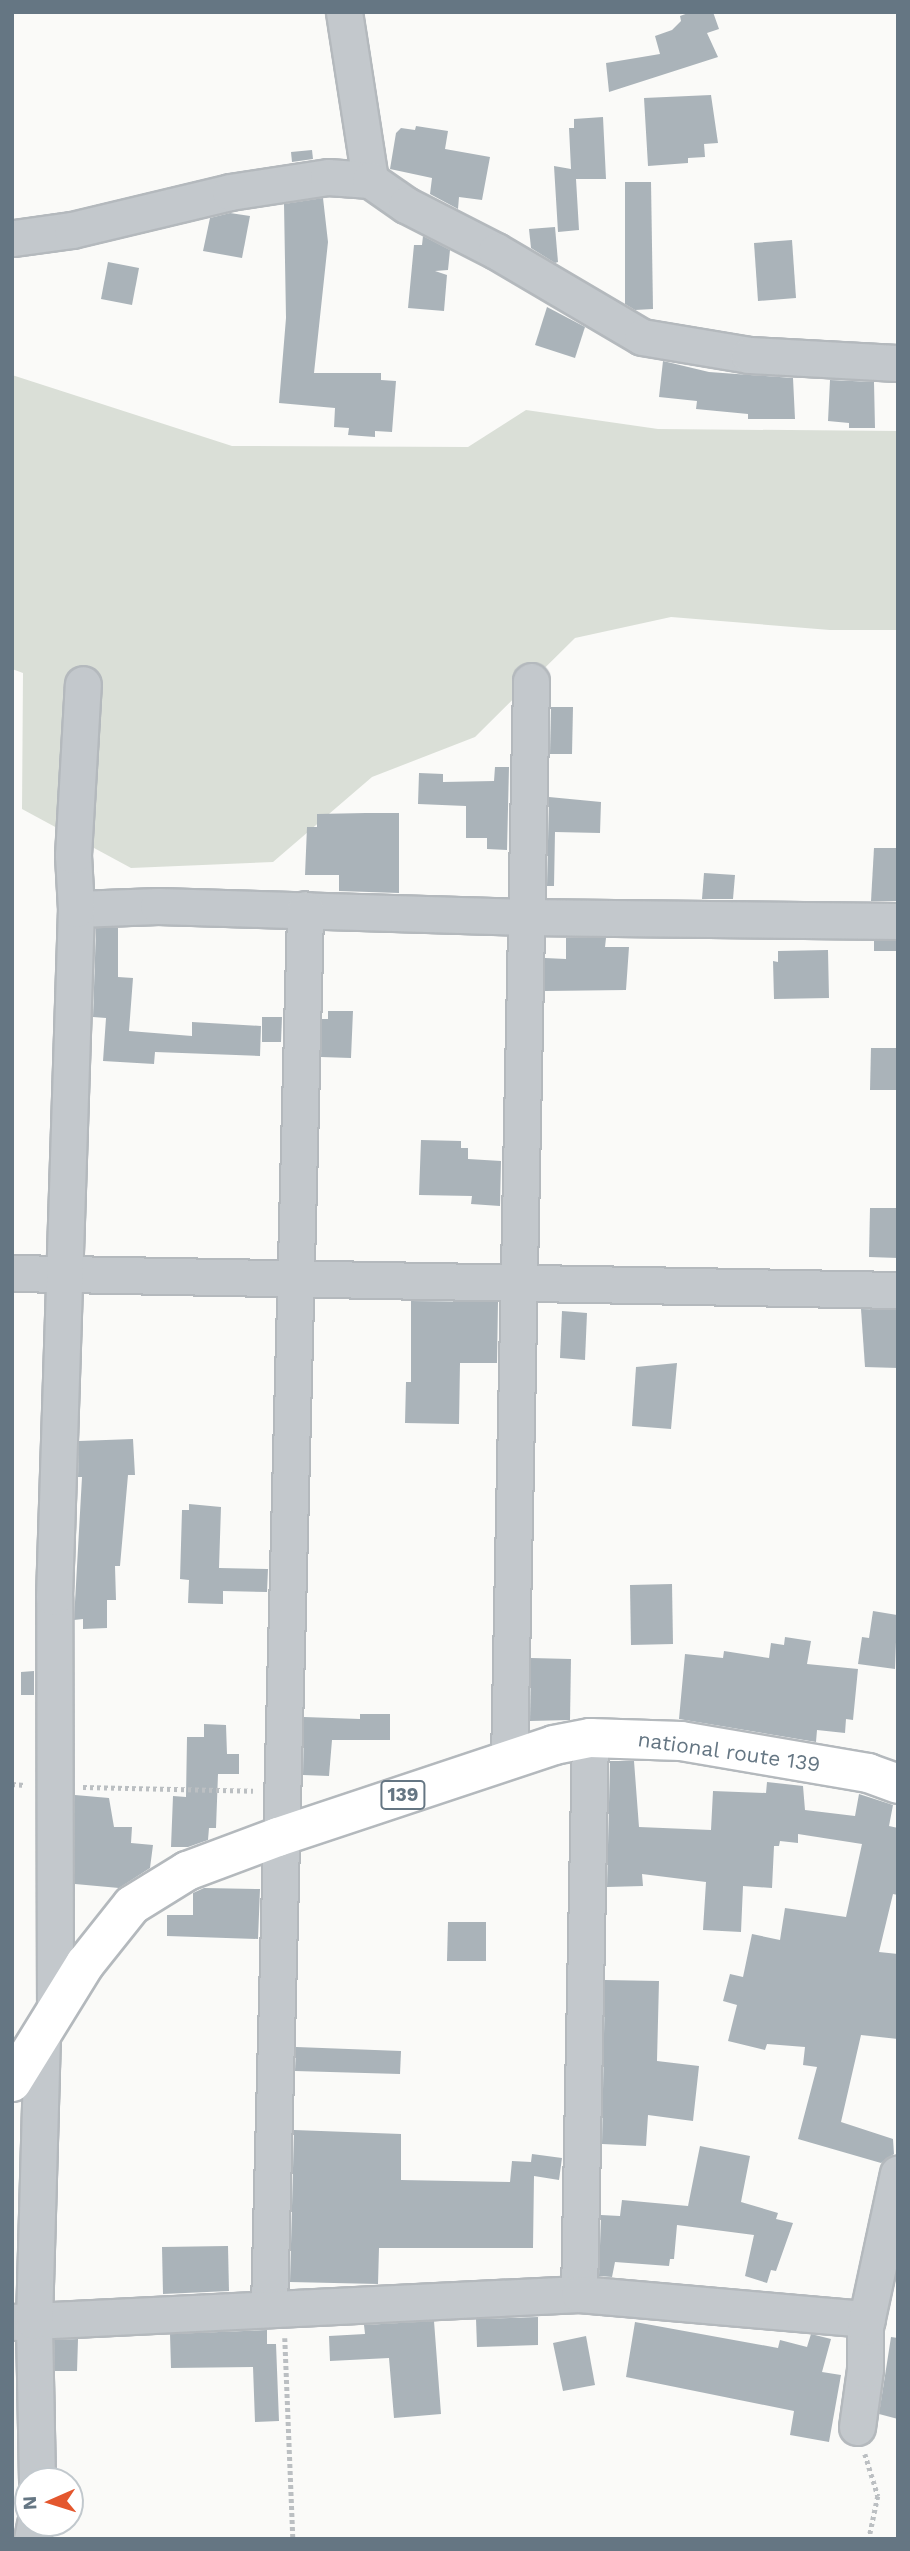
<!DOCTYPE html>
<html>
<head>
<meta charset="utf-8">
<style>
	body { margin:0 }
	#map { position:relative; width:910px; height:2551px; overflow:hidden; background:#fafaf8; font-family:"Work Sans",sans-serif }
	div>[style] { position:absolute }
	[style*='--x'] { left:calc(var(--x)*1px); top:calc(var(--y)*1px); width:calc(var(--w)*1px); rotate:calc(var(--a)*1deg) }
	.green>* { inset:0; background:#dadfd7 }
	.building>* { inset:0; background:#aab3b9 }
	.path>* { height:4.5px; margin-top:-2.25px; transform-origin:0; background:repeating-linear-gradient(90deg,#bbbfc2 0 3.5px,transparent 0 7px) }
	.roads { filter:drop-shadow(2px 0 #b4b9bd) drop-shadow(-2px 0 #b4b9bd) drop-shadow(0 2px #b4b9bd) drop-shadow(0 -2px #b4b9bd) }
	.minor>* { height:35px; margin:-17.5px; padding:0 17.5px; transform-origin:17.5px; border-radius:17.5px; background:#c3c8cc }
	.highway>* { height:38px; margin:-19px; padding:0 19px; transform-origin:19px; border-radius:19px; background:#fff }
	span { translate:-50% -50%; white-space:nowrap; text-align:center; line-height:1.15; -webkit-text-stroke:7px #fff; paint-order:stroke }
	.shield-label span { padding:2px 5px; background:#fff; border:2px solid; border-radius:5px; -webkit-text-stroke-width:0 }
	.shield-label { font-size:19px; color:#657683; font-weight:700 }
	.street-label { font-size:21px; color:#657683 }
	.frame { position:absolute; inset:0; border:14px solid #657683; pointer-events:none }
	.north { position:absolute; left:14px; top:2467px; width:70px; height:70px; box-sizing:border-box; background:#fff; border:2px solid #c1c8cd; border-radius:50%; rotate:267deg; font-size:19px; font-weight:700; line-height:28px; text-align:center; color:#657683 }
	.north::after { content:''; display:block; margin:auto; width:24px; height:32px; background:#e4572e; clip-path:polygon(50% 0,100% 100%,50% 72%,0 100%) }
</style>
</head>
<body>
<div id="map">
	<div class="green">
		<i style="clip-path:polygon(12px 375px,232px 446px,468px 447px,526px 410px,658px 429px,898px 431px,898px 630px,830px 630px,671px 617px,575px 638px,475px 737px,372px 777px,273px 862px,131px 868px,22px 809px,23px 673px,12px 669px)"></i>
	</div>
	<div class="building">
		<i style="clip-path:polygon(691px 12px,713px 12px,719px 29px,707px 33px,718px 57px,609px 92px,606px 63px,660px 54px,655px 36px,672px 30px,681px 21px,680px 16px)"></i>
		<i style="clip-path:polygon(711px 95px,718px 143px,704px 144px,705px 157px,688px 158px,688px 163px,648px 166px,644px 98px)"></i>
		<i style="clip-path:polygon(603px 117px,606px 179px,576px 179px,579px 230px,558px 232px,554px 166px,571px 169px,569px 128px,574px 128px,574px 119px)"></i>
		<i style="clip-path:polygon(416px 126px,448px 131px,445px 149px,490px 157px,482px 200px,459px 197px,458px 209px,430px 194px,432px 178px,390px 169px,396px 133px,401px 128px,415px 130px)"></i>
		<i style="clip-path:polygon(312px 150px,313px 159px,292px 162px,291px 152px)"></i>
		<i style="clip-path:polygon(625px 182px,651px 182px,653px 309px,635px 310px,625px 304px)"></i>
		<i style="clip-path:polygon(323px 198px,328px 242px,314px 373px,381px 373px,381px 380px,396px 381px,392px 432px,375px 431px,375px 437px,348px 435px,349px 428px,334px 427px,335px 408px,279px 403px,286px 318px,284px 204px)"></i>
		<i style="clip-path:polygon(230px 213px,250px 216px,242px 258px,203px 251px,210px 218px)"></i>
		<i style="clip-path:polygon(555px 227px,558px 262px,555px 263px,531px 248px,529px 229px)"></i>
		<i style="clip-path:polygon(423px 236px,450px 250px,448px 270px,435px 271px,447px 275px,444px 311px,408px 308px,414px 245px,422px 245px)"></i>
		<i style="clip-path:polygon(792px 240px,796px 298px,758px 301px,754px 243px)"></i>
		<i style="clip-path:polygon(108px 262px,139px 268px,132px 305px,101px 299px)"></i>
		<i style="clip-path:polygon(547px 307px,585px 327px,575px 358px,535px 345px)"></i>
		<i style="clip-path:polygon(663px 361px,709px 372px,793px 378px,795px 419px,748px 419px,748px 414px,696px 409px,697px 401px,659px 397px)"></i>
		<i style="clip-path:polygon(830px 380px,874px 382px,875px 428px,849px 428px,849px 423px,828px 421px)"></i>
		<i style="clip-path:polygon(551px 707px,573px 707px,572px 754px,550px 754px)"></i>
		<i style="clip-path:polygon(495px 767px,509px 767px,507px 850px,487px 849px,487px 838px,466px 838px,466px 806px,418px 804px,419px 773px,443px 774px,443px 782px,494px 781px)"></i>
		<i style="clip-path:polygon(549px 797px,601px 802px,600px 833px,555px 832px,554px 886px,547px 886px)"></i>
		<i style="clip-path:polygon(366px 813px,399px 813px,399px 893px,339px 891px,339px 875px,305px 875px,307px 827px,317px 827px,317px 814px)"></i>
		<i style="clip-path:polygon(874px 848px,898px 848px,898px 901px,871px 901px)"></i>
		<i style="clip-path:polygon(704px 873px,735px 875px,733px 899px,702px 899px)"></i>
		<i style="clip-path:polygon(96px 928px,118px 928px,118px 977px,133px 978px,129px 1031px,192px 1036px,192px 1022px,261px 1026px,260px 1056px,155px 1052px,154px 1064px,103px 1061px,106px 1018px,93px 1017px)"></i>
		<i style="clip-path:polygon(566px 938px,606px 938px,605px 947px,629px 947px,626px 990px,545px 991px,545px 958px,566px 959px)"></i>
		<i style="clip-path:polygon(874px 941px,898px 941px,898px 951px,874px 951px)"></i>
		<i style="clip-path:polygon(828px 950px,829px 998px,774px 999px,773px 961px,778px 962px,778px 951px)"></i>
		<i style="clip-path:polygon(328px 1011px,353px 1011px,351px 1058px,321px 1057px,322px 1019px,328px 1019px)"></i>
		<i style="clip-path:polygon(262px 1017px,282px 1017px,281px 1042px,262px 1042px)"></i>
		<i style="clip-path:polygon(871px 1048px,897px 1048px,897px 1090px,870px 1090px)"></i>
		<i style="clip-path:polygon(421px 1140px,461px 1141px,461px 1148px,468px 1148px,468px 1159px,501px 1161px,500px 1206px,471px 1204px,472px 1196px,419px 1195px)"></i>
		<i style="clip-path:polygon(870px 1208px,898px 1208px,898px 1258px,869px 1257px)"></i>
		<i style="clip-path:polygon(411px 1301px,498px 1302px,497px 1363px,460px 1363px,459px 1424px,405px 1423px,406px 1382px,411px 1382px)"></i>
		<i style="clip-path:polygon(861px 1309px,898px 1310px,898px 1368px,865px 1367px)"></i>
		<i style="clip-path:polygon(562px 1311px,587px 1313px,585px 1360px,560px 1358px)"></i>
		<i style="clip-path:polygon(677px 1363px,671px 1429px,632px 1426px,636px 1367px)"></i>
		<i style="clip-path:polygon(133px 1439px,135px 1475px,128px 1475px,120px 1566px,115px 1566px,116px 1600px,107px 1600px,107px 1628px,83px 1629px,83px 1619px,74px 1620px,82px 1477px,78px 1477px,79px 1441px)"></i>
		<i style="clip-path:polygon(189px 1504px,221px 1507px,219px 1568px,268px 1569px,267px 1592px,223px 1591px,223px 1604px,188px 1603px,189px 1580px,180px 1579px,182px 1510px,189px 1510px)"></i>
		<i style="clip-path:polygon(672px 1584px,673px 1644px,631px 1645px,630px 1585px)"></i>
		<i style="clip-path:polygon(873px 1611px,897px 1615px,895px 1669px,858px 1664px,862px 1637px,869px 1638px)"></i>
		<i style="clip-path:polygon(785px 1637px,811px 1641px,807px 1664px,858px 1669px,853px 1720px,846px 1719px,845px 1733px,817px 1730px,816px 1742px,679px 1719px,685px 1654px,723px 1658px,724px 1651px,769px 1658px,771px 1643px,784px 1645px)"></i>
		<i style="clip-path:polygon(531px 1658px,571px 1659px,570px 1720px,530px 1721px)"></i>
		<i style="clip-path:polygon(34px 1671px,34px 1695px,21px 1695px,21px 1672px)"></i>
		<i style="clip-path:polygon(360px 1714px,390px 1714px,390px 1740px,332px 1740px,329px 1776px,303px 1775px,304px 1717px,360px 1719px)"></i>
		<i style="clip-path:polygon(204px 1724px,226px 1725px,227px 1754px,239px 1754px,239px 1774px,218px 1774px,216px 1828px,209px 1828px,208px 1840px,188px 1847px,171px 1847px,173px 1796px,186px 1797px,187px 1737px,204px 1737px)"></i>
		<i style="clip-path:polygon(610px 1761px,634px 1761px,639px 1827px,711px 1830px,713px 1791px,766px 1793px,767px 1782px,803px 1786px,805px 1810px,855px 1816px,859px 1794px,893px 1805px,889px 1826px,898px 1828px,898px 1895px,893px 1894px,879px 1952px,898px 1954px,898px 2039px,861px 2035px,841px 2122px,893px 2139px,894px 2154px,881px 2163px,798px 2139px,817px 2067px,803px 2065px,805px 2047px,767px 2044px,765px 2050px,728px 2041px,737px 2005px,723px 2001px,730px 1974px,743px 1977px,752px 1934px,780px 1940px,785px 1908px,846px 1917px,862px 1844px,798px 1834px,798px 1843px,780px 1841px,779px 1846px,774px 1846px,772px 1888px,743px 1886px,741px 1932px,703px 1930px,706px 1882px,642px 1874px,643px 1886px,607px 1887px)"></i>
		<i style="clip-path:polygon(75px 1795px,109px 1798px,114px 1827px,132px 1827px,131px 1843px,153px 1845px,150px 1868px,119px 1888px,75px 1884px)"></i>
		<i style="clip-path:polygon(204px 1888px,260px 1889px,258px 1939px,167px 1936px,167px 1915px,193px 1915px,193px 1893px)"></i>
		<i style="clip-path:polygon(448px 1922px,486px 1922px,486px 1961px,447px 1961px)"></i>
		<i style="clip-path:polygon(605px 1980px,659px 1981px,657px 2061px,699px 2066px,693px 2121px,648px 2115px,646px 2146px,602px 2144px)"></i>
		<i style="clip-path:polygon(296px 2047px,401px 2051px,400px 2074px,295px 2071px)"></i>
		<i style="clip-path:polygon(294px 2130px,401px 2134px,401px 2180px,510px 2182px,512px 2161px,531px 2162px,532px 2154px,562px 2158px,559px 2180px,534px 2176px,533px 2248px,379px 2248px,378px 2284px,290px 2282px)"></i>
		<i style="clip-path:polygon(700px 2146px,750px 2156px,741px 2202px,778px 2213px,776px 2219px,793px 2223px,776px 2271px,771px 2270px,767px 2283px,745px 2276px,754px 2235px,677px 2225px,674px 2259px,670px 2259px,669px 2266px,615px 2262px,612px 2277px,599px 2276px,601px 2215px,620px 2216px,622px 2200px,688px 2206px)"></i>
		<i style="clip-path:polygon(228px 2246px,229px 2291px,163px 2294px,162px 2247px)"></i>
		<i style="clip-path:polygon(538px 2317px,538px 2345px,477px 2347px,476px 2319px)"></i>
		<i style="clip-path:polygon(434px 2321px,441px 2414px,394px 2418px,389px 2358px,330px 2361px,329px 2336px,365px 2334px,364px 2325px)"></i>
		<i style="clip-path:polygon(635px 2322px,778px 2348px,780px 2340px,807px 2347px,811px 2334px,831px 2339px,822px 2372px,841px 2375px,829px 2442px,790px 2435px,794px 2411px,626px 2377px)"></i>
		<i style="clip-path:polygon(267px 2330px,267px 2344px,276px 2344px,279px 2421px,255px 2422px,253px 2367px,171px 2368px,170px 2334px)"></i>
		<i style="clip-path:polygon(586px 2336px,595px 2385px,563px 2391px,553px 2343px)"></i>
		<i style="clip-path:polygon(891px 2337px,898px 2338px,898px 2419px,879px 2414px)"></i>
		<i style="clip-path:polygon(78px 2339px,77px 2371px,55px 2371px,54px 2340px)"></i>
	</div>
	<div class="path">
		<i style="--x:12;--y:1784;--w:13;--a:4"></i>
		<i style="--x:83;--y:1787;--w:170;--a:1.3"></i>
		<i style="--x:285;--y:2338;--w:201;--a:87.7"></i>
		<i style="--x:865;--y:2454;--w:44;--a:72.8"></i>
		<i style="--x:878;--y:2496;--w:44;--a:101.8"></i>
	</div>
	<div class="roads">
		<div class="minor">
			<i style="--x:344;--y:12;--w:170;--a:81.2"></i>
			<i style="--x:14;--y:238;--w:59;--a:-7.9"></i>
			<i style="--x:72;--y:230;--w:163;--a:-13.5"></i>
			<i style="--x:230;--y:192;--w:99;--a:-8.7"></i>
			<i style="--x:328;--y:177;--w:42;--a:4.1"></i>
			<i style="--x:370;--y:180;--w:44;--a:34.8"></i>
			<i style="--x:406;--y:205;--w:101;--a:27.1"></i>
			<i style="--x:496;--y:251;--w:169;--a:30.5"></i>
			<i style="--x:642;--y:337;--w:109;--a:9.5"></i>
			<i style="--x:749;--y:355;--w:149;--a:3.1"></i>
			<i style="--x:76;--y:909;--w:82;--a:-2.1"></i>
			<i style="--x:158;--y:906;--w:369;--a:1.7"></i>
			<i style="--x:527;--y:917;--w:371;--a:0.6"></i>
			<i style="--x:12;--y:1273;--w:886;--a:1.1"></i>
			<i style="--x:509;--y:1760;--w:1079;--a:-88.83"></i>
			<i style="--x:55;--y:2011;--w:414;--a:-90.1"></i>
			<i style="--x:54;--y:1597;--w:688;--a:-88.17"></i>
			<i style="--x:76;--y:909;--w:54;--a:-93.2"></i>
			<i style="--x:73;--y:855;--w:171;--a:-86.7"></i>
			<i style="--x:579;--y:2294;--w:556;--a:-88.87"></i>
			<i style="--x:269;--y:2307;--w:1398;--a:-88.52"></i>
			<i style="--x:12;--y:2322;--w:568;--a:-2.83"></i>
			<i style="--x:579;--y:2294;--w:289;--a:5"></i>
			<i style="--x:857;--y:2427;--w:59;--a:-82.1"></i>
			<i style="--x:865;--y:2369;--w:42;--a:-90"></i>
			<i style="--x:865;--y:2327;--w:157;--a:-77.9"></i>
			<i style="--x:37;--y:2481;--w:160;--a:-91.1"></i>
			<i style="--x:34;--y:2321;--w:286;--a:-88.4"></i>
			<i style="--x:32;--y:2539;--w:16;--a:-79"></i>
		</div>
		<div class="highway">
			<i style="--x:12;--y:2082;--w:139;--a:-58.3"></i>
			<i style="--x:85;--y:1964;--w:75;--a:-51.5"></i>
			<i style="--x:132;--y:1905;--w:65;--a:-31.7"></i>
			<i style="--x:187;--y:1871;--w:97;--a:-20.5"></i>
			<i style="--x:278;--y:1837;--w:291;--a:-18.4"></i>
			<i style="--x:554;--y:1745;--w:37;--a:-11"></i>
			<i style="--x:590;--y:1738;--w:91;--a:1.9"></i>
			<i style="--x:681;--y:1741;--w:190;--a:9.7"></i>
			<i style="--x:868;--y:1773;--w:32;--a:20"></i>
		</div>
	</div>
	<div class="shield-label">
		<span style="left:403px;top:1795px">139</span>
	</div>
	<div class="street-label">
		<span style="left:729px;top:1752px;rotate:8deg">national route 139</span>
	</div>
	<div class="frame"></div>
	<div class="north">N</div>
</div>
</body>
</html>
